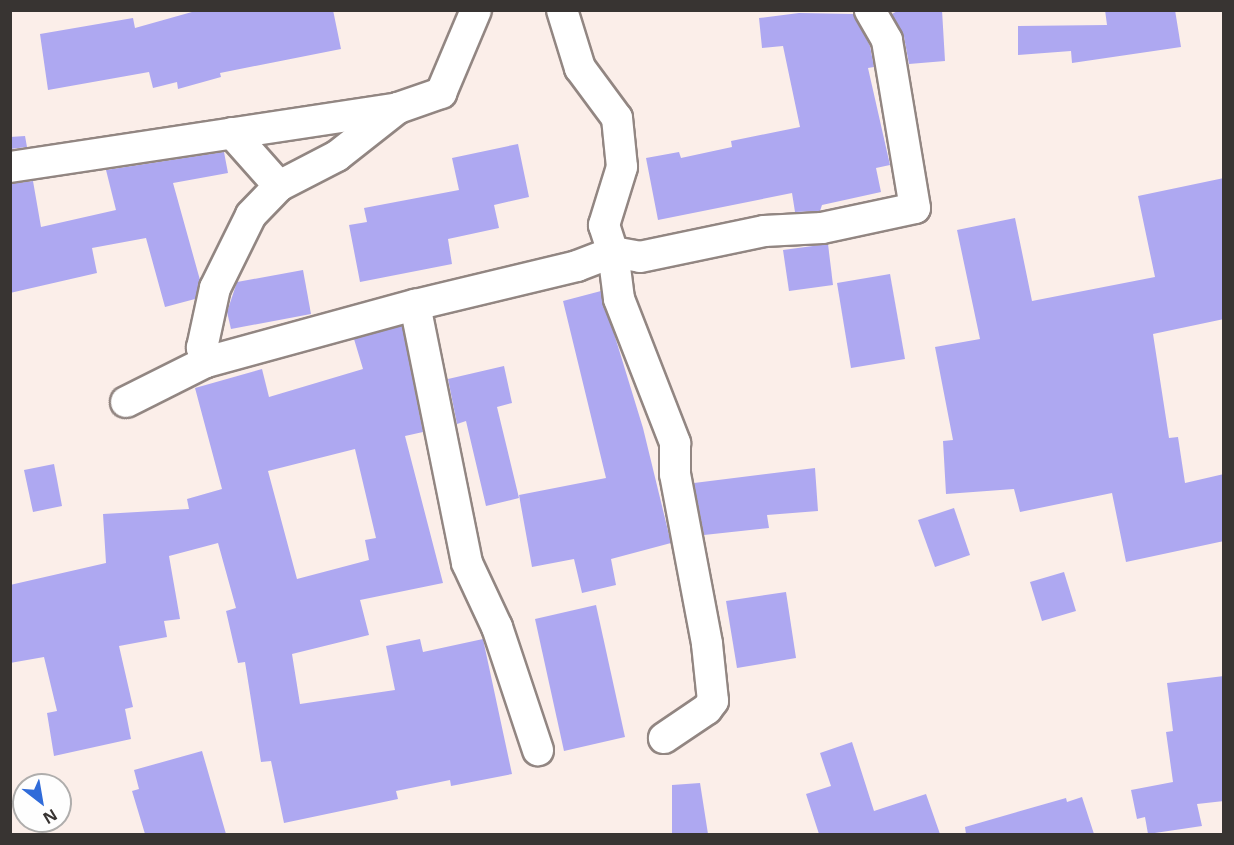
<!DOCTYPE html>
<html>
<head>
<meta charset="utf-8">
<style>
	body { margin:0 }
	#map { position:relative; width:1234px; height:845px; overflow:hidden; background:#fbeee9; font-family:"Open Sans",sans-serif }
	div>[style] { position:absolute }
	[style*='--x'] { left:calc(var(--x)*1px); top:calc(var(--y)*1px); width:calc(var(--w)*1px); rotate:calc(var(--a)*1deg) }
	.building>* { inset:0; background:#aea8f1 }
	.roads { filter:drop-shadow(2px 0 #928682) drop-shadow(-2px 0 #928682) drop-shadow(0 2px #928682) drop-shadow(0 -2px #928682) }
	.street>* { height:30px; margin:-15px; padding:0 15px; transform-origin:15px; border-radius:15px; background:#fff }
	span { translate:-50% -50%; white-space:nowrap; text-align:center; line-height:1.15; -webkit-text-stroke:6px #fefefe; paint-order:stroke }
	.frame { position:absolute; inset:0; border:12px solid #383432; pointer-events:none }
	.north { position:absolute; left:12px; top:773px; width:60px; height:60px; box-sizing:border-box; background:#fefefe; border:2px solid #afadac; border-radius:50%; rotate:149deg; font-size:16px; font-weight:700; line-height:24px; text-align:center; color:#383432 }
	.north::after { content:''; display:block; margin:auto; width:21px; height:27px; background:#306bd9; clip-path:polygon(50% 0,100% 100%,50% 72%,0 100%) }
</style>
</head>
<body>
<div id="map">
	<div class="building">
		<i style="clip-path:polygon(199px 10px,333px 10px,341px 49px,220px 73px,221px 77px,178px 89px,177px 82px,153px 88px,149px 72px,48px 90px,40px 34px,133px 18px,135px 28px)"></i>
		<i style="clip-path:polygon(899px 10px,942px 10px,945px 61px,909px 64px,904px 37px,892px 14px)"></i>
		<i style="clip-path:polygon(1105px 10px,1175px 10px,1181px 47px,1072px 63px,1071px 51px,1018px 55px,1018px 26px,1107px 25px)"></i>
		<i style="clip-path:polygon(799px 13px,854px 14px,870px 46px,874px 67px,868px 68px,890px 165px,876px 168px,881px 192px,822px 205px,820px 211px,795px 212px,792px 193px,658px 220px,646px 158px,679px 152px,681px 158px,732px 147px,731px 141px,800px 127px,783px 46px,762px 48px,759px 18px)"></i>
		<i style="clip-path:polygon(25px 136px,27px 147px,10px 149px,10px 137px)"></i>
		<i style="clip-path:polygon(518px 144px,529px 197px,494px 205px,499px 228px,448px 239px,452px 264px,360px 282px,349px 225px,367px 222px,364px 208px,459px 190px,452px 158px)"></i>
		<i style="clip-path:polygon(224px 152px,228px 173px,173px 183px,200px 280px,195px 299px,165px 307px,146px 238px,92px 248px,97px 273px,10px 293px,10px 184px,33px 181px,41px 227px,116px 210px,106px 170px)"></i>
		<i style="clip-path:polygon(1224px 178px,1224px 319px,1153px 334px,1169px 438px,1178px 437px,1185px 483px,1224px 474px,1224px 541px,1126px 562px,1112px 493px,1020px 512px,1014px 489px,946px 494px,943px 441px,953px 440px,935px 347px,980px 339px,957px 230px,1015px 218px,1032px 301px,1155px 277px,1138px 196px)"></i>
		<i style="clip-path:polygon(828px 244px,833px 285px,789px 291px,783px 250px)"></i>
		<i style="clip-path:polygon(303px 270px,311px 314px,231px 329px,227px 312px,237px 282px)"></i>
		<i style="clip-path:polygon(890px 274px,905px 359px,851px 368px,837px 283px)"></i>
		<i style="clip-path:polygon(601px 291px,643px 428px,671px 543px,611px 559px,616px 585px,582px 593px,574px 559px,532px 567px,519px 495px,606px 478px,563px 301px)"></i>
		<i style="clip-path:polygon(evenodd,402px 326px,423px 432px,405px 436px,443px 583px,360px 600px,369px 635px,292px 654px,300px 704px,395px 690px,386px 646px,420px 639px,423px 652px,483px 639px,512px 774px,451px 786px,450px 780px,396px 791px,398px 799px,284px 823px,271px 761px,261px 762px,245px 662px,238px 663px,226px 611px,236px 608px,218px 543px,169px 556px,180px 619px,164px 621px,167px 637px,119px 646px,133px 707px,125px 709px,131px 739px,54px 756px,47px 713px,57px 711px,44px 657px,10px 663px,10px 585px,106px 563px,103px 514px,189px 509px,187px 499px,222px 489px,195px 388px,262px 369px,269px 397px,363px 369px,354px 339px,402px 326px,355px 449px,376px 538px,365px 540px,369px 560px,297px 579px,268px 471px,355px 449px)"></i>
		<i style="clip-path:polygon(504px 366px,512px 403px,497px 407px,519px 498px,486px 506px,466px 421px,457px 424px,448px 379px)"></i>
		<i style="clip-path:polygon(54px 464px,62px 506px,33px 512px,24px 470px)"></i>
		<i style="clip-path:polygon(815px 468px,818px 511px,767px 515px,769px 528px,704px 535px,694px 483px)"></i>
		<i style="clip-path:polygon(954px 508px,970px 555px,935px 567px,918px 520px)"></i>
		<i style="clip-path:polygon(1064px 572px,1076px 611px,1042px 621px,1030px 582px)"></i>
		<i style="clip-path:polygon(786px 592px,796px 658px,737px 668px,726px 601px)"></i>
		<i style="clip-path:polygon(596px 605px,625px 737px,564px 751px,535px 619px)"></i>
		<i style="clip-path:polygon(1224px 676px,1224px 801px,1197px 804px,1202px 826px,1148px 834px,1145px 817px,1137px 819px,1131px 790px,1173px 782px,1166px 732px,1173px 731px,1167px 683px)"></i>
		<i style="clip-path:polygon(852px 742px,874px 811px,926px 794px,940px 834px,819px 834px,806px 794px,831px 786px,820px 753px)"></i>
		<i style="clip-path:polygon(202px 751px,226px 834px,145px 834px,132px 791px,139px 789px,134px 770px)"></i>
		<i style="clip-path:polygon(700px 783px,708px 834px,672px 834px,672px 785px)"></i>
		<i style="clip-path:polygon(1082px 797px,1094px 834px,966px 834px,965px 827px,1066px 798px,1067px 802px)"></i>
	</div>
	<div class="roads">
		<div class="street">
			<i style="--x:562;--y:10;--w:61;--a:72.8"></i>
			<i style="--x:580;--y:68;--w:62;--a:53.5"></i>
			<i style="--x:617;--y:118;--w:49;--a:84.2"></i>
			<i style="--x:622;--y:167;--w:61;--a:107.2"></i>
			<i style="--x:604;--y:225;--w:28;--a:72"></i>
			<i style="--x:613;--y:252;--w:47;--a:82.7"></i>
			<i style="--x:619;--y:299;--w:155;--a:68.7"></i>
			<i style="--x:675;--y:443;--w:31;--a:90"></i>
			<i style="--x:675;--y:474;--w:173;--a:79.3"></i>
			<i style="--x:707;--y:644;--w:57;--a:84"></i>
			<i style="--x:713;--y:701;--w:10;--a:127"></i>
			<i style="--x:707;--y:709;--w:52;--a:146"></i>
			<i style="--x:232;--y:133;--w:71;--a:48.4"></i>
			<i style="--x:10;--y:167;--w:392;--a:-8.6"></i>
			<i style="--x:398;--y:108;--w:46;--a:-19.2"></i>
			<i style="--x:441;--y:93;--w:90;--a:-67.1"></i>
			<i style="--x:415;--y:305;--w:263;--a:78.6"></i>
			<i style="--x:467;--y:563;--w:71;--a:64.9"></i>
			<i style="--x:497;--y:627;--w:130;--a:71.6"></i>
			<i style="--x:206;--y:362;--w:15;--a:-106"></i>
			<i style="--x:202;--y:348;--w:61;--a:-77.8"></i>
			<i style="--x:215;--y:288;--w:81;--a:-63.7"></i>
			<i style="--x:251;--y:215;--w:40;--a:-46"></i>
			<i style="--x:279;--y:186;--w:65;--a:-27.3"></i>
			<i style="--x:337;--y:156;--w:78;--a:-38.2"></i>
			<i style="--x:126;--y:402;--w:89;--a:-26.6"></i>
			<i style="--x:206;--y:362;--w:217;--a:-15.3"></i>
			<i style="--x:415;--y:305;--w:167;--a:-13.5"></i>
			<i style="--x:577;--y:266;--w:39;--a:-21"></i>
			<i style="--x:613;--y:252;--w:27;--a:10"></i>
			<i style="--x:640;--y:257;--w:127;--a:-11.8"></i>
			<i style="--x:764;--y:231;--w:58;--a:-3"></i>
			<i style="--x:822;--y:228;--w:95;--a:-12.1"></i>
			<i style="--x:915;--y:208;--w:170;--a:-99.5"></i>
			<i style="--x:887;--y:40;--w:34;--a:-120"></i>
		</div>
	</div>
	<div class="frame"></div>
	<div class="north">N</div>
</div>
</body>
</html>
